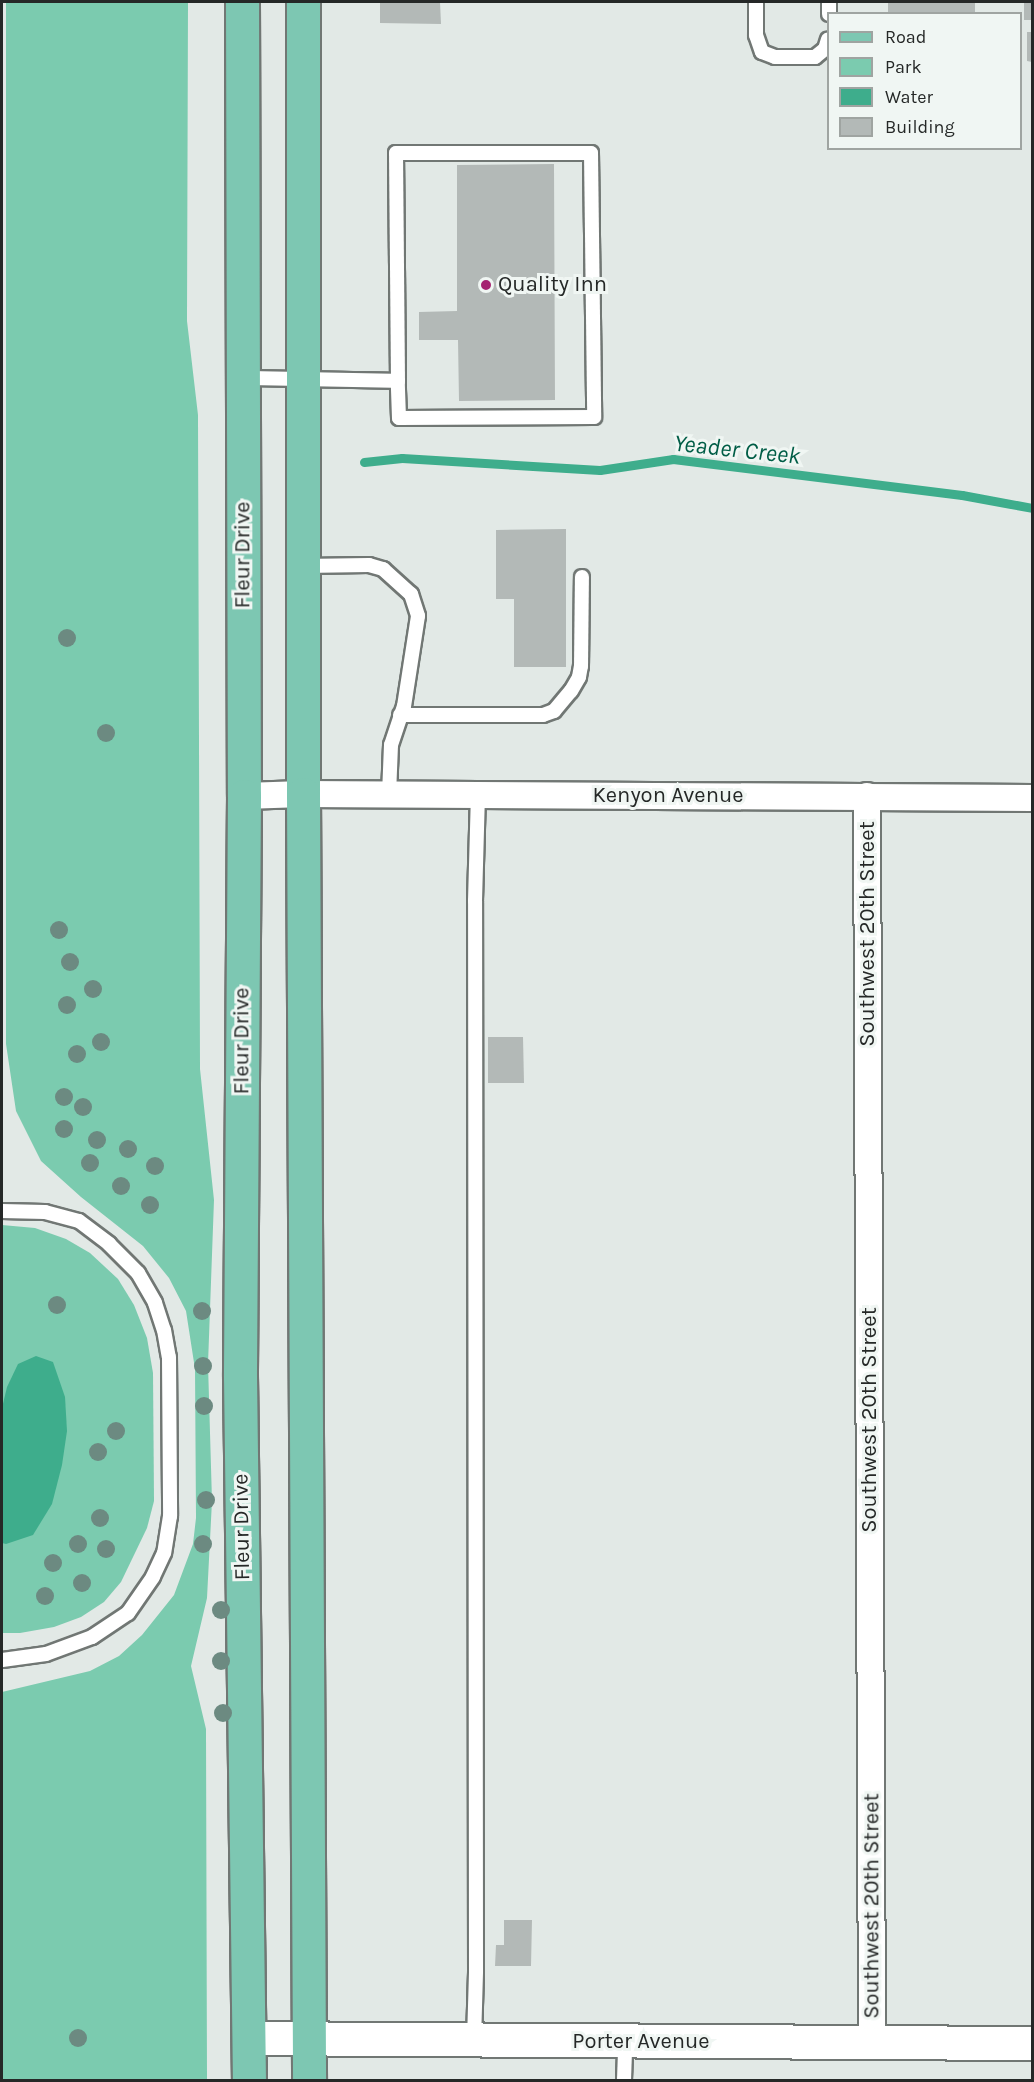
<!DOCTYPE html>
<html>
<head>
<meta charset="utf-8">
<style>
	body { margin:0 }
	#map { position:relative; width:1034px; height:2082px; overflow:hidden; background:#e2e9e6; font-family:Karla,sans-serif }
	div>[style] { position:absolute }
	[style*='--x'] { left:calc(var(--x)*1px); top:calc(var(--y)*1px); width:calc(var(--w)*1px); rotate:calc(var(--a)*1deg) }
	.green>* { inset:0; background:#7bcbaf }
	.water>* { inset:0; background:#3ead8c }
	.stream>* { height:9px; margin:-4.5px; padding:0 4.5px; transform-origin:4.5px; border-radius:4.5px; background:#3ead8c }
	.building>* { inset:0; background:#b3b9b7 }
	.roads { filter:drop-shadow(2px 0 #717774) drop-shadow(-2px 0 #717774) drop-shadow(0 2px #717774) drop-shadow(0 -2px #717774) }
	.service>* { height:14px; margin:-7px; padding:0 7px; transform-origin:7px; border-radius:7px; background:#fff }
	.minor>* { height:26px; margin:-13px; padding:0 13px; transform-origin:13px; border-radius:13px; background:#fff }
	.tertiary>* { height:33px; margin:-16.5px; padding:0 16.5px; transform-origin:16.5px; border-radius:16.5px; background:#fff }
	.primary>* { height:33px; margin:-16.5px; padding:0 16.5px; transform-origin:16.5px; border-radius:16.5px; background:#7dc7b2 }
	.trees>* { width:18px; height:18px; margin:-9px; border-radius:50%; background:#6c8a81 }
	.dots>* { width:16px; height:16px; translate:-50% -50%; box-sizing:border-box; border:3px solid #f0f6f3; border-radius:50% }
	span { translate:-50% -50%; white-space:nowrap; text-align:center; line-height:1.15; -webkit-text-stroke:6px #f0f6f3; paint-order:stroke }
	.poi-label { font-size:22px; color:#252827 }
	.left { translate:0 -50%; text-align:left }
	.street-label { font-size:22px; color:#252827 }
	.water-label { font-size:24px; color:#005d46; font-style:italic }
	.frame { position:absolute; inset:0; border:3px solid #252827; pointer-events:none }
	.legend { position:absolute; left:827px; top:12px; width:195px; height:138px; box-sizing:border-box; background:#f0f6f3; border:2px solid #9fa4a1; margin:0; padding:8px 10px; list-style:none; font-size:18px; color:#252827 }
	.legend li { display:flex; align-items:center; gap:12px; height:30px }
	.legend b { width:30px; border:2px solid #9fa4a1 }
</style>
</head>
<body>
<div id="map">
	<div class="green">
		<i style="clip-path:polygon(6px 2px,188px 2px,187px 321px,198px 415px,200px 1069px,214px 1200px,208px 1364px,212px 1501px,207px 1598px,191px 1666px,206px 1729px,207px 2080px,2px 2080px,2px 1692px,90px 1671px,119px 1656px,142px 1635px,174px 1595px,193px 1544px,196px 1518px,195px 1369px,186px 1311px,169px 1278px,143px 1246px,81px 1197px,41px 1161px,16px 1111px,6px 1044px)"></i>
		<i style="clip-path:polygon(2px 1225px,35px 1228px,66px 1239px,90px 1253px,118px 1279px,134px 1305px,147px 1338px,153px 1373px,154px 1501px,147px 1528px,121px 1582px,104px 1602px,81px 1617px,54px 1627px,20px 1633px,2px 1633px)"></i>
	</div>
	<div class="water">
		<i style="clip-path:polygon(36px 1356px,53px 1362px,65px 1397px,67px 1431px,62px 1465px,52px 1504px,33px 1535px,6px 1544px,2px 1543px,2px 1408px,7px 1387px,18px 1364px)"></i>
	</div>
	<div class="stream">
		<i style="--x:364;--y:462;--w:38;--a:-6"></i>
		<i style="--x:402;--y:458;--w:198;--a:3.5"></i>
		<i style="--x:600;--y:470;--w:74;--a:-8.6"></i>
		<i style="--x:673;--y:459;--w:291;--a:7.1"></i>
		<i style="--x:962;--y:495;--w:71;--a:10.5"></i>
	</div>
	<div class="building">
		<i style="clip-path:polygon(380px 2px,440px 2px,441px 24px,380px 23px)"></i>
		<i style="clip-path:polygon(888px 2px,975px 2px,975px 14px,888px 14px)"></i>
		<i style="clip-path:polygon(1024px 2px,1032px 2px,1032px 20px,1024px 20px)"></i>
		<i style="clip-path:polygon(1027px 32px,1032px 32px,1032px 62px,1027px 61px)"></i>
		<i style="clip-path:polygon(554px 164px,555px 400px,459px 401px,458px 340px,419px 340px,419px 312px,457px 311px,457px 165px)"></i>
		<i style="clip-path:polygon(566px 529px,566px 667px,514px 667px,514px 599px,496px 599px,496px 530px)"></i>
		<i style="clip-path:polygon(488px 1037px,523px 1037px,524px 1083px,488px 1083px)"></i>
		<i style="clip-path:polygon(504px 1920px,532px 1920px,531px 1966px,495px 1966px,496px 1945px,504px 1945px)"></i>
	</div>
	<div class="roads">
		<div class="service">
			<i style="--x:756;--y:2;--w:33;--a:90"></i>
			<i style="--x:756;--y:35;--w:18;--a:71"></i>
			<i style="--x:762;--y:52;--w:14;--a:21"></i>
			<i style="--x:775;--y:57;--w:40;--a:0"></i>
			<i style="--x:815;--y:57;--w:13;--a:-39"></i>
			<i style="--x:825;--y:49;--w:10;--a:-73"></i>
			<i style="--x:829;--y:14;--w:12;--a:-90"></i>
			<i style="--x:243;--y:378;--w:155;--a:1.1"></i>
			<i style="--x:398;--y:381;--w:228;--a:-90.5"></i>
			<i style="--x:396;--y:153;--w:195;--a:0"></i>
			<i style="--x:591;--y:153;--w:264;--a:89.3"></i>
			<i style="--x:594;--y:417;--w:195;--a:179.7"></i>
			<i style="--x:399;--y:418;--w:37;--a:-92"></i>
			<i style="--x:303;--y:566;--w:66;--a:-0.9"></i>
			<i style="--x:369;--y:565;--w:15;--a:16"></i>
			<i style="--x:383;--y:569;--w:38;--a:42"></i>
			<i style="--x:411;--y:594;--w:23;--a:72"></i>
			<i style="--x:418;--y:616;--w:91;--a:98.8"></i>
			<i style="--x:404;--y:706;--w:41;--a:108.4"></i>
			<i style="--x:391;--y:745;--w:50;--a:92.3"></i>
			<i style="--x:400;--y:715;--w:143;--a:0"></i>
			<i style="--x:543;--y:715;--w:12;--a:-20"></i>
			<i style="--x:554;--y:711;--w:26;--a:-50"></i>
			<i style="--x:571;--y:691;--w:16;--a:-60"></i>
			<i style="--x:579;--y:677;--w:11;--a:-80"></i>
			<i style="--x:581;--y:666;--w:89;--a:-89.4"></i>
			<i style="--x:2;--y:1211;--w:43;--a:1.3"></i>
			<i style="--x:45;--y:1212;--w:35;--a:15"></i>
			<i style="--x:79;--y:1221;--w:38;--a:37"></i>
			<i style="--x:109;--y:1244;--w:41;--a:45"></i>
			<i style="--x:138;--y:1273;--w:34;--a:60"></i>
			<i style="--x:155;--y:1303;--w:28;--a:72"></i>
			<i style="--x:164;--y:1330;--w:27;--a:80"></i>
			<i style="--x:169;--y:1357;--w:159;--a:89.6"></i>
			<i style="--x:170;--y:1516;--w:37;--a:99"></i>
			<i style="--x:164;--y:1553;--w:26;--a:115"></i>
			<i style="--x:153;--y:1577;--w:44;--a:124.8"></i>
			<i style="--x:128;--y:1613;--w:43;--a:146.3"></i>
			<i style="--x:92;--y:1637;--w:49;--a:159.7"></i>
			<i style="--x:46;--y:1654;--w:44;--a:172.2"></i>
			<i style="--x:474;--y:2040;--w:69;--a:-88.3"></i>
			<i style="--x:476;--y:1971;--w:1070;--a:-90.05"></i>
			<i style="--x:475;--y:901;--w:106;--a:-88.4"></i>
			<i style="--x:624;--y:2080;--w:38;--a:-88"></i>
		</div>
		<div class="minor">
			<i style="--x:244;--y:796;--w:59;--a:-1.9"></i>
			<i style="--x:303;--y:794;--w:729;--a:0.31"></i>
			<i style="--x:867;--y:796;--w:1247;--a:89.77"></i>
		</div>
		<div class="tertiary">
			<i style="--x:249;--y:2038;--w:783;--a:0.37"></i>
		</div>
		<div class="primary">
			<i style="--x:242;--y:2;--w:794;--a:89.86"></i>
			<i style="--x:244;--y:796;--w:580;--a:90.4"></i>
			<i style="--x:240;--y:1376;--w:704;--a:89.27"></i>
			<i style="--x:303;--y:2;--w:792;--a:90"></i>
			<i style="--x:303;--y:794;--w:1286;--a:89.73"></i>
		</div>
	</div>
	<div class="trees">
		<i style="left:67px;top:638px"></i>
		<i style="left:106px;top:733px"></i>
		<i style="left:59px;top:930px"></i>
		<i style="left:70px;top:962px"></i>
		<i style="left:93px;top:989px"></i>
		<i style="left:67px;top:1005px"></i>
		<i style="left:101px;top:1042px"></i>
		<i style="left:77px;top:1054px"></i>
		<i style="left:64px;top:1097px"></i>
		<i style="left:83px;top:1107px"></i>
		<i style="left:64px;top:1129px"></i>
		<i style="left:97px;top:1140px"></i>
		<i style="left:128px;top:1149px"></i>
		<i style="left:90px;top:1163px"></i>
		<i style="left:155px;top:1166px"></i>
		<i style="left:121px;top:1186px"></i>
		<i style="left:150px;top:1205px"></i>
		<i style="left:57px;top:1305px"></i>
		<i style="left:202px;top:1311px"></i>
		<i style="left:203px;top:1366px"></i>
		<i style="left:204px;top:1406px"></i>
		<i style="left:116px;top:1431px"></i>
		<i style="left:98px;top:1452px"></i>
		<i style="left:206px;top:1500px"></i>
		<i style="left:100px;top:1518px"></i>
		<i style="left:78px;top:1544px"></i>
		<i style="left:203px;top:1544px"></i>
		<i style="left:106px;top:1549px"></i>
		<i style="left:53px;top:1563px"></i>
		<i style="left:82px;top:1583px"></i>
		<i style="left:45px;top:1596px"></i>
		<i style="left:221px;top:1610px"></i>
		<i style="left:221px;top:1661px"></i>
		<i style="left:223px;top:1713px"></i>
		<i style="left:78px;top:2038px"></i>
	</div>
	<div class="dots">
		<i style="left:486px;top:285px;background:#a52270"></i>
	</div>
	<div class="poi-label">
		<span class="left" style="left:498px;top:285px">Quality Inn</span>
	</div>
	<div class="street-label">
		<span style="left:243px;top:555px;rotate:-90deg">Fleur Drive</span>
		<span style="left:668px;top:796px">Kenyon Avenue</span>
		<span style="left:868px;top:934px;rotate:-90deg">Southwest 20th Street</span>
		<span style="left:242px;top:1041px;rotate:-90deg">Fleur Drive</span>
		<span style="left:870px;top:1420px;rotate:-90deg">Southwest 20th Street</span>
		<span style="left:242px;top:1527px;rotate:-91deg">Fleur Drive</span>
		<span style="left:872px;top:1906px;rotate:-90deg">Southwest 20th Street</span>
		<span style="left:641px;top:2042px">Porter Avenue</span>
	</div>
	<div class="water-label">
		<span style="left:737px;top:450px;rotate:6deg">Yeader Creek</span>
	</div>
	<div class="frame"></div>
	<ul class="legend">
	<li><b style="height:8px;background:#7dc7b2"></b>Road</li>
	<li><b style="height:16px;background:#7bcbaf"></b>Park</li>
	<li><b style="height:16px;background:#3ead8c"></b>Water</li>
	<li><b style="height:16px;background:#b3b9b7"></b>Building</li>
	</ul>
</div>
</body>
</html>
